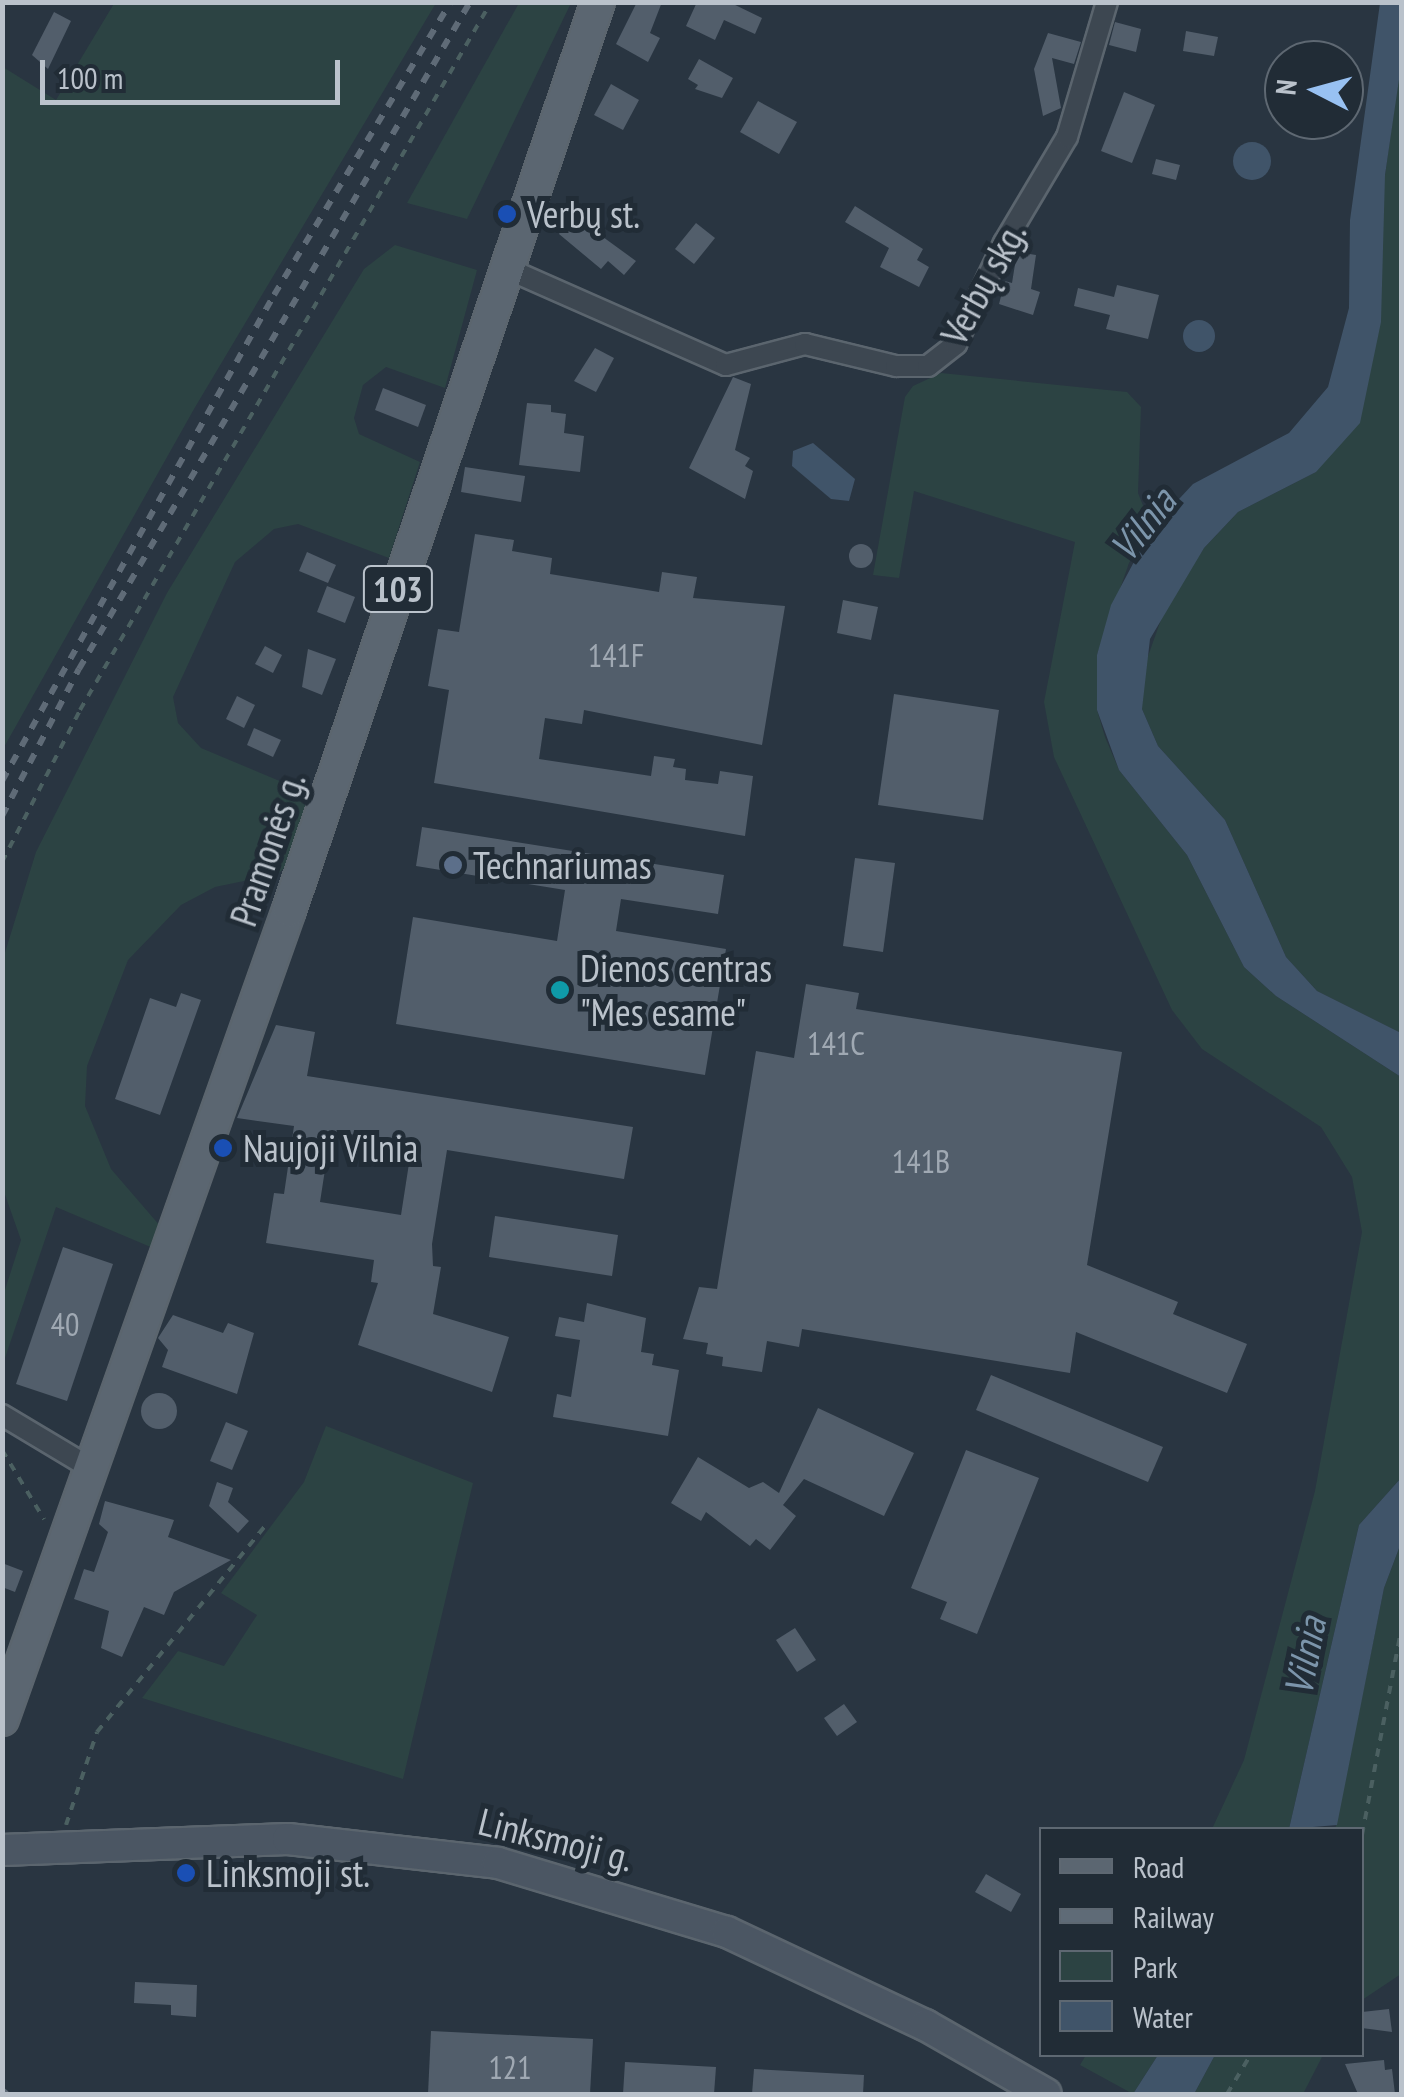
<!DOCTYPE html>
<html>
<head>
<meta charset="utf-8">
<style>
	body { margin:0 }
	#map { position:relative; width:1404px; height:2097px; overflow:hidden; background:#293541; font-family:"PT Sans Narrow",sans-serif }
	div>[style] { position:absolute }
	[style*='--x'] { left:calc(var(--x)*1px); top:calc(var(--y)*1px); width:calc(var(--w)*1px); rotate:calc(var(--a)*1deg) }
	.green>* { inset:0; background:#2c4343 }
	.water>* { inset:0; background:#405469 }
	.round { border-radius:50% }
	.building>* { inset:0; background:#525e6b }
	.path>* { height:4px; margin-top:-2px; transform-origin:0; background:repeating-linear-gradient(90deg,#4b6061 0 8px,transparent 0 16px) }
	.roads { filter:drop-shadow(2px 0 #5b656e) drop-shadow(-2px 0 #5b656e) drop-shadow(0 2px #5b656e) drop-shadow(0 -2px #5b656e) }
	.minor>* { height:20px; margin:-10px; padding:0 10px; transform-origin:10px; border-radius:10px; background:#3d4751 }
	.secondary>* { height:30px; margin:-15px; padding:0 15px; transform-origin:15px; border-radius:15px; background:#4b5663 }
	.primary>* { height:32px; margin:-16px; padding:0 16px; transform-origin:16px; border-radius:16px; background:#5b6671 }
	.rail>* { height:6px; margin-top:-3px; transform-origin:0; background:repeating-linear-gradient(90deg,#5f6b77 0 10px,transparent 0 20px) }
	.dots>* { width:28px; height:28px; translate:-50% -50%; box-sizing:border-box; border:5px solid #212c36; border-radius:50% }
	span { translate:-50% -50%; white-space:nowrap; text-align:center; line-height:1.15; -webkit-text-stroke:10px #212c36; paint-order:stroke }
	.number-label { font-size:32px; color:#a0a9b3 }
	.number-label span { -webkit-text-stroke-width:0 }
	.shield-label span { padding:2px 8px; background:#212c36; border:2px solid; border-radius:8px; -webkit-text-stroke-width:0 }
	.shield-label { font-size:35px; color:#bac2cb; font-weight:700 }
	.poi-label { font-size:38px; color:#bac2cb }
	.left { translate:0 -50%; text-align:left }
	.street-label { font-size:38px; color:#bac2cb }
	.water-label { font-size:40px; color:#7c95ab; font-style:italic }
	.frame { position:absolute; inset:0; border:5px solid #bac2cb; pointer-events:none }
	.legend { position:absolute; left:1039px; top:1827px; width:325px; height:230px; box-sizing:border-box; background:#212c36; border:2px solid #5e6872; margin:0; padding:12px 18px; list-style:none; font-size:30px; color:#bac2cb }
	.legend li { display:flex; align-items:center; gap:20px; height:50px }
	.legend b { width:50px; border:2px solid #5e6872 }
	.north { position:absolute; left:1264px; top:40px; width:100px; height:100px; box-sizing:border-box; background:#212c36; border:2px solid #5e6872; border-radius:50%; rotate:276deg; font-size:28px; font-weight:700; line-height:40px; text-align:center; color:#bac2cb }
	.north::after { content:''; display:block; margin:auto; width:35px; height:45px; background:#98c1f2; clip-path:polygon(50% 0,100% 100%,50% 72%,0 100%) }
	.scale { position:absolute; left:40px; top:60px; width:300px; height:45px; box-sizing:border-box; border:5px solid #bac2cb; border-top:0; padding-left:12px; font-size:30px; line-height:35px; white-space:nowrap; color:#bac2cb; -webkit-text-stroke:8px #212c36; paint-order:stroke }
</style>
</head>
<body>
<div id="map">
	<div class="green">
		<i style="clip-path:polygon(115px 2px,436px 3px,194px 409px,3px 749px,3px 67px,56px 100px)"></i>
		<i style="clip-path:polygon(519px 3px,571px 3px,467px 219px,407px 203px)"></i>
		<i style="clip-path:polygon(1401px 59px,1401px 1033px,1317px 991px,1286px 957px,1225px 820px,1158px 746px,1142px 709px,1142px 673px,1168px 600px,1204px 548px,1238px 512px,1316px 472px,1385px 175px)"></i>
		<i style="clip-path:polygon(395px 245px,477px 270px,445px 388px,386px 367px,363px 385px,354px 418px,359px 434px,420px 462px,389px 558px,298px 524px,274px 529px,235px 562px,173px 697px,178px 723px,201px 748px,313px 795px,289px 863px,278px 874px,215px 887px,181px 905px,128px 960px,87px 1066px,85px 1106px,111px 1169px,161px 1227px,153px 1248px,56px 1207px,3px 1364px,3px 1296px,21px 1240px,3px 1189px,3px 959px,36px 852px,167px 593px,364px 269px)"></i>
		<i style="clip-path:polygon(941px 373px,1127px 392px,1141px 407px,1138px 493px,1152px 528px,1129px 563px,1097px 655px,1097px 710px,1105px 737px,1119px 770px,1187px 855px,1244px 967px,1276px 996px,1401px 1077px,1401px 1478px,1359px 1525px,1289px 1829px,1212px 1829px,1244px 1760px,1315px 1491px,1362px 1232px,1352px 1177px,1321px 1127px,1202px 1049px,1172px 1010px,1054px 757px,1044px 702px,1075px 542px,914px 491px,899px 578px,873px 575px,905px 397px,913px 386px)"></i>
		<i style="clip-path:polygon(326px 1426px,473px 1483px,403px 1779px,142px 1698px,178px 1651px,224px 1666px,257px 1615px,221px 1593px,304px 1482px)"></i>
		<i style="clip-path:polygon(1401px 1543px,1401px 1974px,1362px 2000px,1362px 1830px,1335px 1830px,1384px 1588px)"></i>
		<i style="clip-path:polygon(1086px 2055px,1086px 2054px,1158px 2055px,1133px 2094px,1080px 2065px)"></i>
		<i style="clip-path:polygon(1215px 2055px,1323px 2055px,1303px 2094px,1194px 2094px)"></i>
	</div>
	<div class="water">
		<i style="clip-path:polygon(1380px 3px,1401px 3px,1402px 59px,1385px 175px,1381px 322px,1360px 423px,1316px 472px,1238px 512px,1204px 548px,1150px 639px,1142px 709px,1158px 746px,1225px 820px,1286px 957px,1317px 991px,1401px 1033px,1401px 1077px,1276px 996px,1244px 967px,1187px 855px,1119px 770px,1097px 710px,1097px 655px,1111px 605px,1152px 528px,1193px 484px,1289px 433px,1328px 387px,1349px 308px,1350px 220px)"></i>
		<i class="round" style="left:1233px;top:142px;width:38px;height:38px"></i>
		<i class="round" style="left:1183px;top:320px;width:32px;height:32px"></i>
		<i style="clip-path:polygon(813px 443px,855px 479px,849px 501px,831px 499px,792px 466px,793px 451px)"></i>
		<i style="clip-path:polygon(1401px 1478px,1401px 1543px,1384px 1588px,1337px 1825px,1289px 1829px,1359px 1525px)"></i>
		<i style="clip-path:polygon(1158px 2055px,1158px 2054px,1215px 2055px,1194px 2094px,1133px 2094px)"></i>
	</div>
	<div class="building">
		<i style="clip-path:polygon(637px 2px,662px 2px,650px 33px,660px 38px,648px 62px,616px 44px)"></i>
		<i style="clip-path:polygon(697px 2px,729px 2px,762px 18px,755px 34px,724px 20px,715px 40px,686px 26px)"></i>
		<i style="clip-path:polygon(54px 12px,71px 21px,48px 69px,32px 55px)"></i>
		<i style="clip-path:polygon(1115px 22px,1141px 29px,1136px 52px,1109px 45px)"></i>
		<i style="clip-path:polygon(1186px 31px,1218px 37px,1214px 56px,1183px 51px)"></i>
		<i style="clip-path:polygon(1048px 33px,1081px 42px,1074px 64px,1052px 58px,1061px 108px,1043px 116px,1034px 69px)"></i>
		<i style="clip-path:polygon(699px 59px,733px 78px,722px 98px,695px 89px,698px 85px,688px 79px)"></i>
		<i style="clip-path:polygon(611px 84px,639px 100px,623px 130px,594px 115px)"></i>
		<i style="clip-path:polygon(1124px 92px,1155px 105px,1132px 163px,1101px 151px)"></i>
		<i style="clip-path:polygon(758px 101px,797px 122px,779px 154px,740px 132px)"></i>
		<i style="clip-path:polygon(1156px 159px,1180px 165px,1176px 180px,1152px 174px)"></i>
		<i style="clip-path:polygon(855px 206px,923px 249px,917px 260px,929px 267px,919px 287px,880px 267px,889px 248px,845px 222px)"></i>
		<i style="clip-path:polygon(570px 213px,636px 261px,624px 275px,608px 261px,601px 269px,559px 234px)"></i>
		<i style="clip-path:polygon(696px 223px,715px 238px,694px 264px,675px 249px)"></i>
		<i style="clip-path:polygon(1017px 252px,1036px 255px,1031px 289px,1040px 292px,1033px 315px,999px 304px,1005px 281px,1012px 283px)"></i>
		<i style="clip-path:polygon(1117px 285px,1159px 295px,1148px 339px,1106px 329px,1110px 315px,1074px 306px,1078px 288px,1114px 297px)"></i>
		<i style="clip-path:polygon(595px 348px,614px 358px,596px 392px,574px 381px)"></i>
		<i style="clip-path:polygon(733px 377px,751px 384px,735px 450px,750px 458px,745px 466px,753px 471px,745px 499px,689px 468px)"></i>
		<i style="clip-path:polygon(383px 388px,426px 405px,418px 427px,375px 410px)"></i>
		<i style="clip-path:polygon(527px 403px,551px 405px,551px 412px,566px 414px,564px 433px,584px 436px,580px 472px,519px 465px)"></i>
		<i style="clip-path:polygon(465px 467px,525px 476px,521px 502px,461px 492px)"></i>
		<i style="clip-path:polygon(475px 534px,514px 540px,512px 551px,552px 558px,550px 574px,659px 592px,662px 572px,697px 577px,693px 598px,785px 606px,762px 745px,584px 710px,582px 724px,545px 718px,539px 759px,651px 776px,654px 756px,675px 759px,673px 767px,686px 769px,685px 780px,718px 784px,720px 771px,753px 776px,745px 836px,434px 783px,449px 690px,428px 686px,438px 629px,459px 632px)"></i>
		<i class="round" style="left:849px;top:544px;width:24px;height:24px"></i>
		<i style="clip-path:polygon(307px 552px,336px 565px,328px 583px,299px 571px)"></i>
		<i style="clip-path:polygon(327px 586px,355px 597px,345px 623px,317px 612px)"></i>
		<i style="clip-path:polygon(843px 600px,878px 607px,871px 640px,837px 633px)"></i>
		<i style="clip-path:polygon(265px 646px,282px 655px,273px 673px,255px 664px)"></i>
		<i style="clip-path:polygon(308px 649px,336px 659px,322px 695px,302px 687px)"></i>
		<i style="clip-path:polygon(894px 694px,999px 710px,983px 820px,878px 805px)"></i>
		<i style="clip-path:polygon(237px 696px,255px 705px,244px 728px,226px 719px)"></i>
		<i style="clip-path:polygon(254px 728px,281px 740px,273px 757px,247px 745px)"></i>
		<i style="clip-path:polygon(422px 827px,724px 875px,718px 914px,621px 899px,616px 931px,726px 949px,705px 1075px,396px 1024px,413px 917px,557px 941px,565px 890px,416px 866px)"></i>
		<i style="clip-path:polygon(855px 858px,895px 863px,883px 952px,843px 946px)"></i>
		<i style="clip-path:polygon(806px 984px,859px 993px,856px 1009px,1122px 1052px,1087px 1265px,1178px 1302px,1173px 1314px,1247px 1344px,1227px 1393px,1076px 1332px,1070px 1373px,802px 1329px,799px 1347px,767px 1341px,762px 1372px,722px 1366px,723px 1357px,706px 1354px,708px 1343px,683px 1339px,699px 1287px,717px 1289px,756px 1051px,794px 1058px)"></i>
		<i style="clip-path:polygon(181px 993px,201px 1000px,160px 1115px,115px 1099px,150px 998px,176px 1007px)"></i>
		<i style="clip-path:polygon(evenodd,276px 1025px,315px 1032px,307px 1076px,633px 1127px,624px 1179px,447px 1150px,432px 1244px,433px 1266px,441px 1267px,433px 1314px,509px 1337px,492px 1392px,358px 1345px,378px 1283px,371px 1282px,374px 1260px,266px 1243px,274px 1193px,284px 1194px,294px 1126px,237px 1118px,276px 1025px,331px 1131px,412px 1144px,401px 1215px,320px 1202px,331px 1131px)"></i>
		<i style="clip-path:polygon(495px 1216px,618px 1235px,612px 1276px,489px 1257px)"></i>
		<i style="clip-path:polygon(63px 1247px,113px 1264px,67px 1401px,16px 1384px)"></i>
		<i style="clip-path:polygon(587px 1303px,646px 1318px,641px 1352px,654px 1354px,652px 1365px,679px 1370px,668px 1436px,553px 1417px,557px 1394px,571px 1397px,580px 1340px,555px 1336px,559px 1317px,584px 1322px)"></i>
		<i style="clip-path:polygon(173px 1315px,223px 1333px,228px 1323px,254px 1333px,237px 1394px,162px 1367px,168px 1350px,158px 1338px)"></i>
		<i style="clip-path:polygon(991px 1375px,1163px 1447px,1148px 1482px,976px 1410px)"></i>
		<i class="round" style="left:141px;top:1393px;width:36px;height:36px"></i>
		<i style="clip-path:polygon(818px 1408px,914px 1453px,884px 1516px,804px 1479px,783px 1505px,796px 1516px,770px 1550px,756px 1539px,750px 1546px,706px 1512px,701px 1521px,671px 1503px,698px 1457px,749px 1488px,763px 1482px,779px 1493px)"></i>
		<i style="clip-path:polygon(226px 1422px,248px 1431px,232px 1470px,210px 1461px)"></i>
		<i style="clip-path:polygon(966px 1450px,1039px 1478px,977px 1634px,940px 1619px,947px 1602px,911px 1588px)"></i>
		<i style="clip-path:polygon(217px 1482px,233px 1488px,228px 1502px,249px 1521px,238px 1533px,209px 1506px)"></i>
		<i style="clip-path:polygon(105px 1501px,174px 1520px,168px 1537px,231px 1560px,174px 1592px,164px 1615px,144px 1607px,122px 1657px,101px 1648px,109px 1611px,74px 1599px,84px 1569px,94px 1572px,108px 1532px,99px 1524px)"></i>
		<i style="clip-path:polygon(2px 1563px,23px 1571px,15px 1592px,2px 1587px)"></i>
		<i style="clip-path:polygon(795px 1628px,816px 1660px,797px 1672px,776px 1640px)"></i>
		<i style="clip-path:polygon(844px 1704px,857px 1722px,837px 1736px,824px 1718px)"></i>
		<i style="clip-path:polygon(986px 1874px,1021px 1894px,1011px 1912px,975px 1892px)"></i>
		<i style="clip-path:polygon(135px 1982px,197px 1985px,196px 2017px,171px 2015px,171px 2005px,134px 2003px)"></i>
		<i style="clip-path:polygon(1389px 2009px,1392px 2032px,1362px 2028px,1362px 2012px)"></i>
		<i style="clip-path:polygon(431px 2031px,593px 2039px,590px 2094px,428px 2094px)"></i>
		<i style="clip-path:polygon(1384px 2060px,1385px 2070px,1392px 2069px,1395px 2094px,1358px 2094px,1345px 2064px)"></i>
		<i style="clip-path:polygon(625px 2062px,716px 2067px,714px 2094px,623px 2094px)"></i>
		<i style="clip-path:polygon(754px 2069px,864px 2075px,863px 2094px,752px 2094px)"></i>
	</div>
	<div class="path">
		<i style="--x:2;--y:862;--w:171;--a:-62.8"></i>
		<i style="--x:80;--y:710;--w:819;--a:-59.86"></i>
		<i style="--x:2;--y:1450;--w:81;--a:58.7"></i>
		<i style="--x:66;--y:1825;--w:98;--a:-71.6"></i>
		<i style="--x:97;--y:1732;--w:271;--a:-50.8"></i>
		<i style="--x:1362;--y:1835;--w:214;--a:-79.2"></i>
		<i style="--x:1227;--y:2094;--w:47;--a:-59"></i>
	</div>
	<div class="roads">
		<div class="minor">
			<i style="--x:508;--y:269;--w:238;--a:23.8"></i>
			<i style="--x:726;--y:365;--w:82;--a:-14.9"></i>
			<i style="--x:805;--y:344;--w:94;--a:13.6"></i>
			<i style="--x:896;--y:366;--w:32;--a:0"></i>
			<i style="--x:928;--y:366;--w:36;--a:-38"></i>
			<i style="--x:956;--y:344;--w:112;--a:-64.6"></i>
			<i style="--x:1004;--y:243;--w:123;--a:-59.3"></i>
			<i style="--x:1067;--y:137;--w:141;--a:-73.5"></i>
			<i style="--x:2;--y:1415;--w:101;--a:30.9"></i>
		</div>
		<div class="secondary">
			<i style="--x:2;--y:1850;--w:286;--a:-2.2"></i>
			<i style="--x:288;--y:1839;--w:211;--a:6.5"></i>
			<i style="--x:498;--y:1863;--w:239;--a:16.8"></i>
			<i style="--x:727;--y:1932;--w:219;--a:25.2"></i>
			<i style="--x:925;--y:2025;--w:139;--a:29.7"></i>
		</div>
		<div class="primary">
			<i style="--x:2;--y:1719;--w:858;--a:-70.47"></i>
			<i style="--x:289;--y:910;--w:959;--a:-71.21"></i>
		</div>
	</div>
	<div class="rail">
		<i style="--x:2;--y:781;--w:557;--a:-60.77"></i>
		<i style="--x:274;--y:295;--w:342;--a:-58.9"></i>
		<i style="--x:2;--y:816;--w:166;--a:-62.4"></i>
		<i style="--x:79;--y:669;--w:773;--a:-59.62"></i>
		<i style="--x:2;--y:2090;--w:6;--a:39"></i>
	</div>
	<div class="dots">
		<i style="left:507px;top:214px;background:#1a4fb4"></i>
		<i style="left:453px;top:865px;background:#5c6f8a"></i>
		<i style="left:560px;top:990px;background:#0f9aa8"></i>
		<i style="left:223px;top:1148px;background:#1a4fb4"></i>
		<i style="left:186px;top:1873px;background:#1a4fb4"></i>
	</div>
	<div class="number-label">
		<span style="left:616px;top:655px">141F</span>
		<span style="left:836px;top:1043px">141C</span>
		<span style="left:921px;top:1161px">141B</span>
		<span style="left:65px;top:1324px">40</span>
		<span style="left:510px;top:2067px">121</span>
	</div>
	<div class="shield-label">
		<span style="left:398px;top:589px">103</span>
	</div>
	<div class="poi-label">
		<span class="left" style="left:527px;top:214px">Verbų st.</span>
		<span class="left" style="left:473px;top:865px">Technariumas</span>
		<span class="left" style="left:580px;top:990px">Dienos centras<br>"Mes esame"</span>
		<span class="left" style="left:243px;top:1148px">Naujoji Vilnia</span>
		<span class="left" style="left:206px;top:1873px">Linksmoji st.</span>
	</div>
	<div class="street-label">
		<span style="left:983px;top:283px;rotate:-61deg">Verbų skg.</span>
		<span style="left:267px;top:849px;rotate:-71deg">Pramonės g.</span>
		<span style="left:556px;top:1839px;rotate:14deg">Linksmoji g.</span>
	</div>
	<div class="water-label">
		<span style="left:1142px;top:524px;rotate:-52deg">Vilnia</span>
		<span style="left:1304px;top:1656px;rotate:-79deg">Vilnia</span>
	</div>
	<div class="frame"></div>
	<ul class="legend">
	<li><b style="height:12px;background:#5b6671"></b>Road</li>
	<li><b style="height:12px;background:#5f6b77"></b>Railway</li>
	<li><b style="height:28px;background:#2c4343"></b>Park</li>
	<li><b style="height:28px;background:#405469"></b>Water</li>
	</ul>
	<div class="north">N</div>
	<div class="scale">100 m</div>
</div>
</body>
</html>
